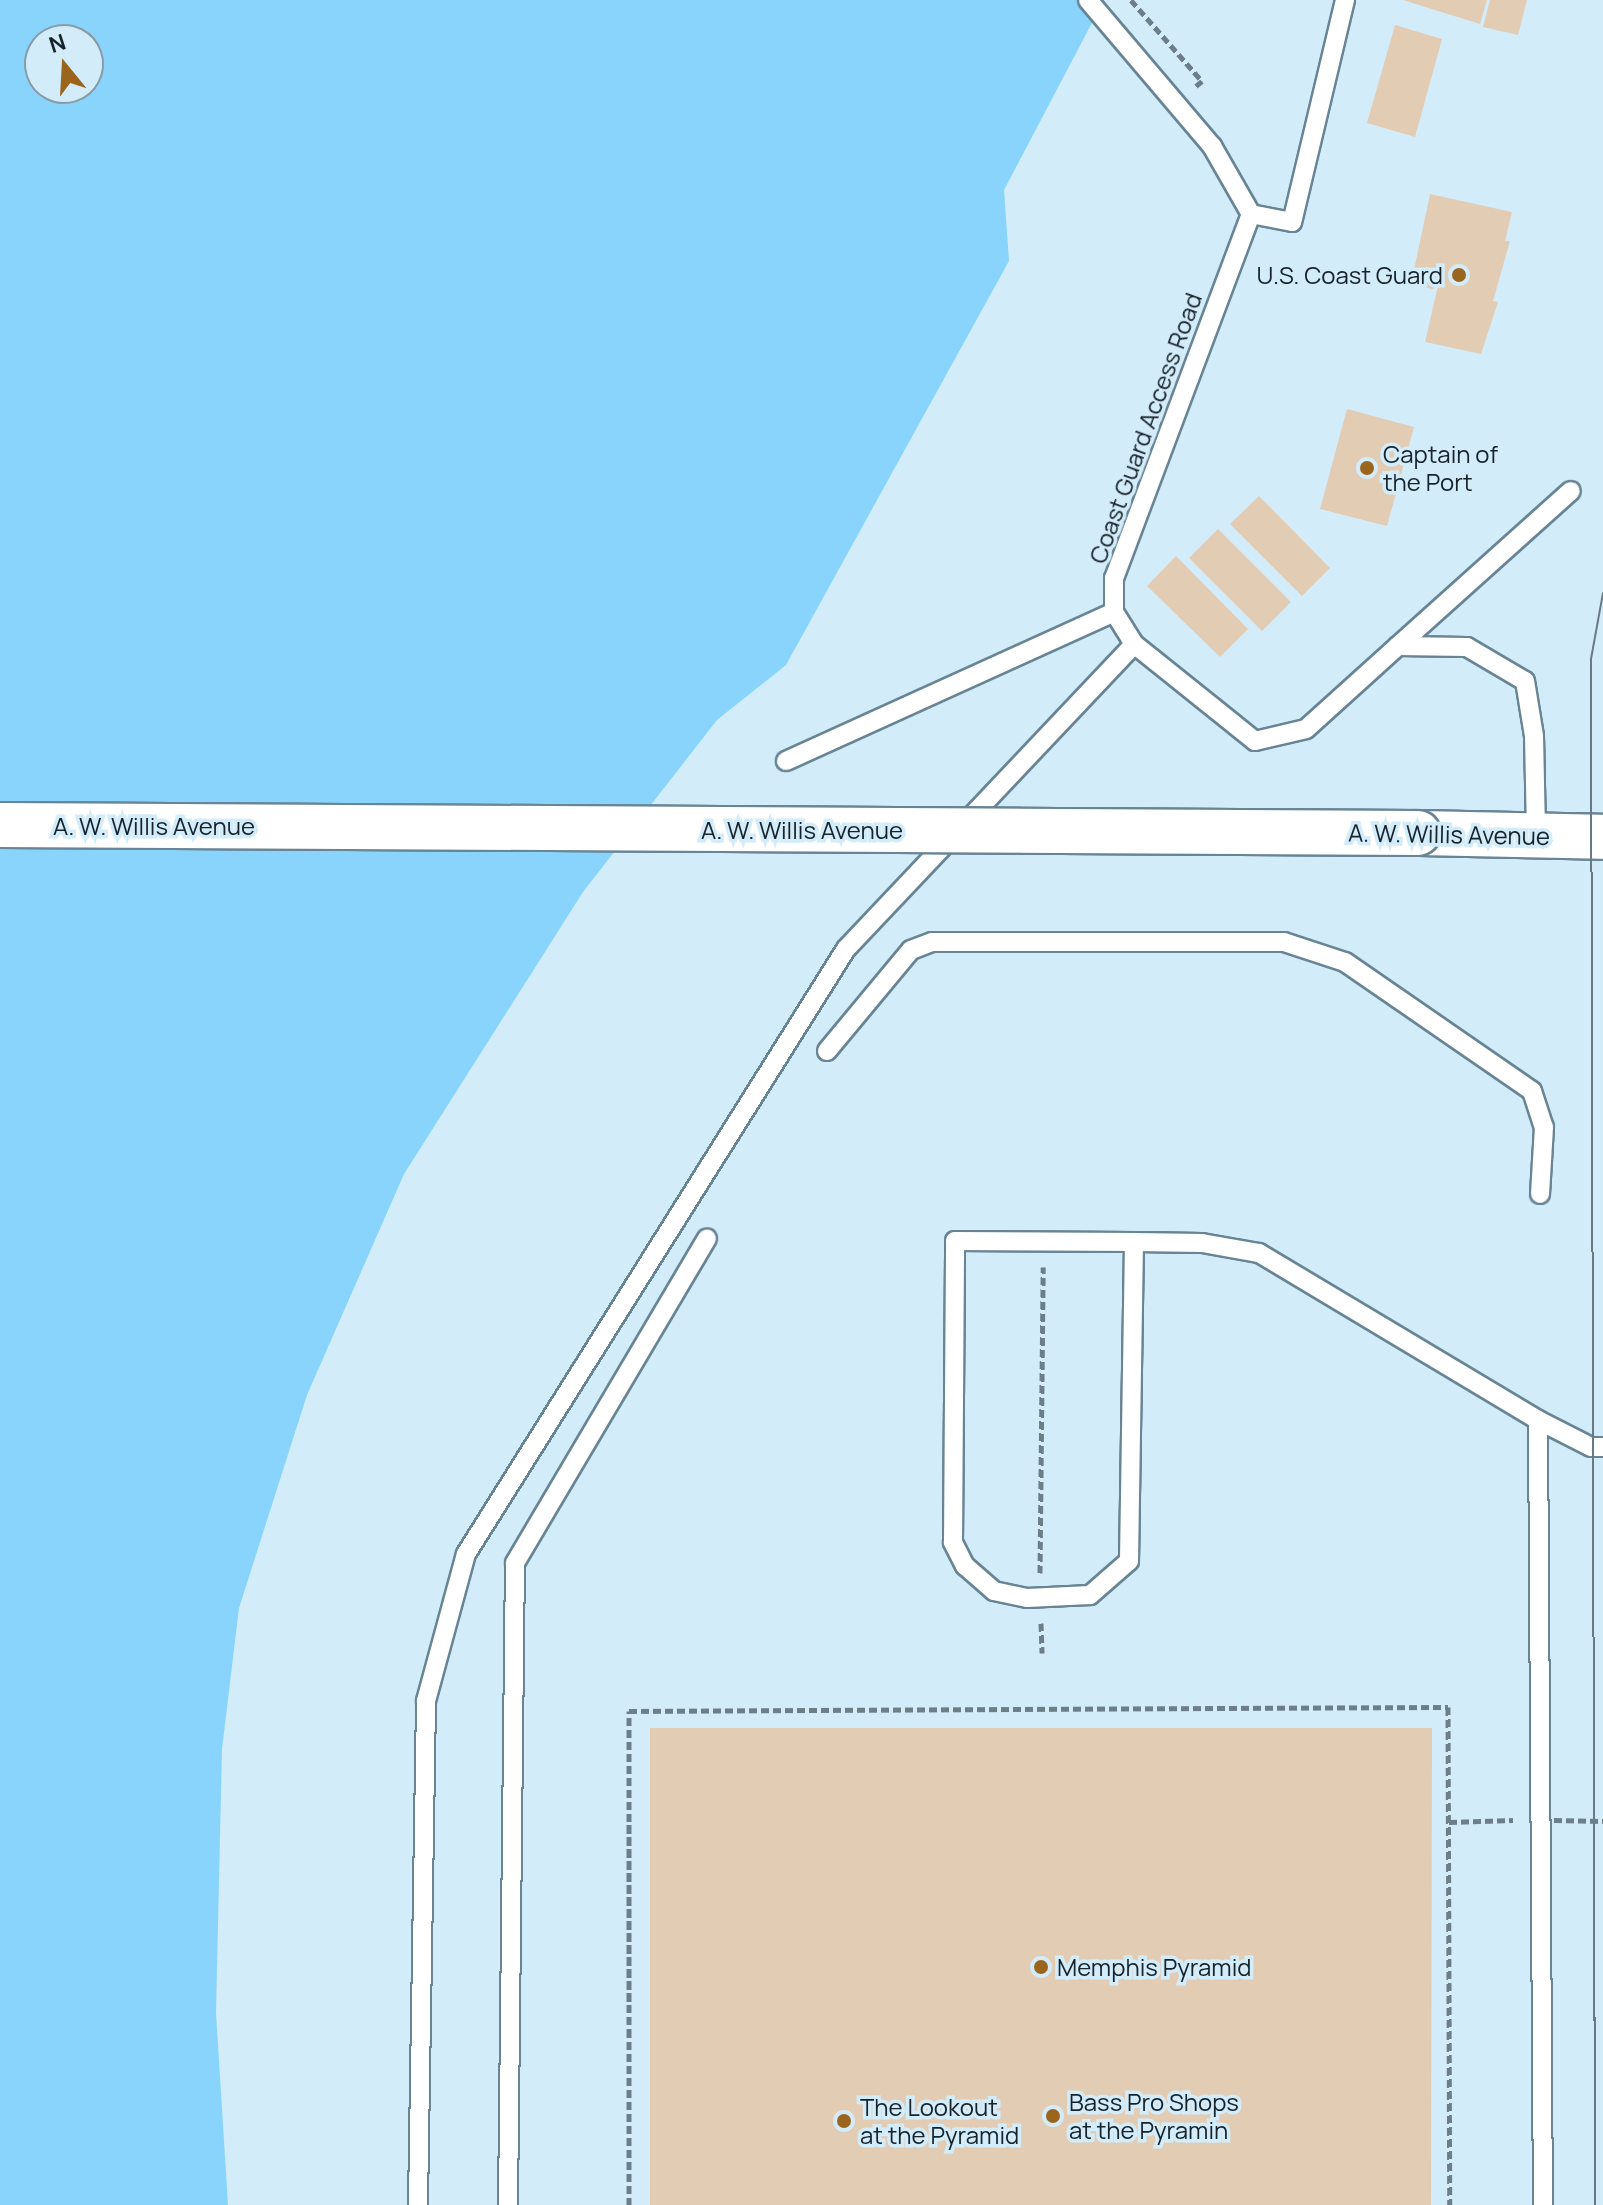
<!DOCTYPE html>
<html>
<head>
<meta charset="utf-8">
<style>
	body { margin:0 }
	#map { position:relative; width:1603px; height:2205px; overflow:hidden; background:#d3ecfa; font-family:Manrope,sans-serif }
	div>[style] { position:absolute }
	[style*='--x'] { left:calc(var(--x)*1px); top:calc(var(--y)*1px); width:calc(var(--w)*1px); rotate:calc(var(--a)*1deg) }
	.water>* { inset:0; background:#89d4fc }
	.building>* { inset:0; background:#e3ccb4 }
	.path>* { height:5px; margin-top:-2.5px; transform-origin:0; background:repeating-linear-gradient(90deg,#6c7e88 0 8px,transparent 0 12px) }
	.roads { filter:drop-shadow(2px 0 #688595) drop-shadow(-2px 0 #688595) drop-shadow(0 2px #688595) drop-shadow(0 -2px #688595) }
	.lane>* { height:18px; margin:-9px; padding:0 9px; transform-origin:9px; border-radius:9px; background:#fff }
	.secondary>* { height:44px; margin:-22px; padding:0 22px; transform-origin:22px; border-radius:22px; background:#fff }
	.tram>* { height:2px; margin:-1px; padding:0 1px; transform-origin:1px; border-radius:1px; background:#687a84 }
	.path-bridge>* { height:5px; margin-top:-2.5px; transform-origin:0; background:repeating-linear-gradient(90deg,#6c7e88 0 8px,transparent 0 12px) }
	.bridges { filter:drop-shadow(2px 0 #688595) drop-shadow(-2px 0 #688595) drop-shadow(0 2px #688595) drop-shadow(0 -2px #688595) }
	.secondary-bridge>* { height:44px; margin:-22px; padding:0 22px; transform-origin:22px; border-radius:22px; background:#fff }
	.dots>* { width:22px; height:22px; translate:-50% -50%; box-sizing:border-box; border:4px solid #d3ecfa; border-radius:50% }
	span { translate:-50% -50%; white-space:nowrap; text-align:center; line-height:1.15; -webkit-text-stroke:7px #d3ecfa; paint-order:stroke }
	.poi-label { font-size:24px; color:#17232a }
	.right { translate:-100% -50%; text-align:right }
	.left { translate:0 -50%; text-align:left }
	.street-label { font-size:24px; color:#17232a }
	.north { position:absolute; left:24px; top:24px; width:80px; height:80px; box-sizing:border-box; background:#d3ecfa; border:2px solid #889ca7; border-radius:50%; rotate:342deg; font-size:22px; font-weight:700; line-height:32px; text-align:center; color:#17232a }
	.north::after { content:''; display:block; margin:auto; width:28px; height:36px; background:#9b651e; clip-path:polygon(50% 0,100% 100%,50% 72%,0 100%) }
</style>
</head>
<body>
<div id="map">
	<div class="water">
		<i style="clip-path:polygon(evenodd,0 0,1104px 0,1004px 190px,1009px 261px,786px 665px,717px 720px,583px 892px,404px 1174px,307px 1395px,239px 1608px,222px 1749px,216px 2013px,228px 2205px,0 2205px,0 0,40px 40px,88px 40px,88px 88px,40px 88px,40px 40px)"></i>
	</div>
	<div class="building">
		<i style="clip-path:polygon(1403px 0,1487px 0,1480px 24px)"></i>
		<i style="clip-path:polygon(1490px 0,1527px 0,1518px 35px,1483px 27px)"></i>
		<i style="clip-path:polygon(1395px 25px,1442px 39px,1415px 137px,1367px 123px)"></i>
		<i style="clip-path:polygon(1430px 194px,1512px 212px,1505px 241px,1510px 241px,1493px 301px,1498px 302px,1481px 354px,1425px 342px,1440px 277px,1433px 289px,1418px 286px,1422px 271px,1414px 270px)"></i>
		<i style="clip-path:polygon(1347px 409px,1414px 427px,1387px 526px,1320px 509px)"></i>
		<i style="clip-path:polygon(1259px 496px,1330px 568px,1302px 596px,1230px 524px)"></i>
		<i style="clip-path:polygon(1218px 529px,1291px 602px,1262px 631px,1189px 558px)"></i>
		<i style="clip-path:polygon(1176px 556px,1248px 629px,1220px 657px,1147px 586px)"></i>
		<i style="clip-path:polygon(650px 1728px,1432px 1728px,1431px 2205px,650px 2205px)"></i>
	</div>
	<div class="path">
		<i style="--x:1131;--y:0;--w:108;--a:48.8"></i>
		<i style="--x:1202;--y:81;--w:8;--a:140"></i>
		<i style="--x:1040;--y:1573;--w:306;--a:-89.4"></i>
		<i style="--x:1041;--y:1623;--w:30;--a:88"></i>
		<i style="--x:1449;--y:1822;--w:64;--a:-1.8"></i>
		<i style="--x:629;--y:2205;--w:494;--a:-90"></i>
		<i style="--x:629;--y:1711;--w:819;--a:-0.28"></i>
		<i style="--x:1448;--y:1707;--w:498;--a:89.8"></i>
	</div>
	<div class="roads">
		<div class="lane">
			<i style="--x:1088;--y:0;--w:192;--a:49.7"></i>
			<i style="--x:1212;--y:146;--w:78;--a:60.2"></i>
			<i style="--x:1345;--y:0;--w:228;--a:103.4"></i>
			<i style="--x:1292;--y:222;--w:42;--a:-169"></i>
			<i style="--x:1251;--y:214;--w:389;--a:110.6"></i>
			<i style="--x:1114;--y:578;--w:34;--a:90"></i>
			<i style="--x:1114;--y:612;--w:38;--a:58"></i>
			<i style="--x:1134;--y:644;--w:155;--a:38.7"></i>
			<i style="--x:1255;--y:741;--w:52;--a:-13.2"></i>
			<i style="--x:1306;--y:729;--w:124;--a:-42.1"></i>
			<i style="--x:1398;--y:646;--w:69;--a:0.8"></i>
			<i style="--x:1467;--y:647;--w:67;--a:30.4"></i>
			<i style="--x:1525;--y:681;--w:56;--a:80.7"></i>
			<i style="--x:1534;--y:736;--w:99;--a:88.8"></i>
			<i style="--x:1398;--y:646;--w:232;--a:-41.9"></i>
			<i style="--x:786;--y:761;--w:360;--a:-24.4"></i>
			<i style="--x:827;--y:1051;--w:131;--a:-50.3"></i>
			<i style="--x:911;--y:950;--w:22;--a:-21"></i>
			<i style="--x:932;--y:942;--w:352;--a:0"></i>
			<i style="--x:1284;--y:942;--w:64;--a:18.2"></i>
			<i style="--x:1345;--y:962;--w:227;--a:34.6"></i>
			<i style="--x:1532;--y:1091;--w:38;--a:72"></i>
			<i style="--x:1544;--y:1127;--w:67;--a:93.4"></i>
			<i style="--x:1134;--y:1242;--w:319;--a:90.9"></i>
			<i style="--x:1129;--y:1561;--w:52;--a:138.9"></i>
			<i style="--x:1090;--y:1595;--w:63;--a:177.3"></i>
			<i style="--x:1027;--y:1598;--w:34;--a:-168"></i>
			<i style="--x:994;--y:1591;--w:38;--a:-139"></i>
			<i style="--x:965;--y:1566;--w:27;--a:-117"></i>
			<i style="--x:953;--y:1542;--w:301;--a:-89.6"></i>
			<i style="--x:955;--y:1241;--w:179;--a:0.3"></i>
			<i style="--x:1134;--y:1242;--w:68;--a:0.8"></i>
			<i style="--x:1202;--y:1243;--w:58;--a:10"></i>
			<i style="--x:1259;--y:1253;--w:325;--a:30.9"></i>
			<i style="--x:1538;--y:1420;--w:59;--a:27"></i>
			<i style="--x:1591;--y:1447;--w:12;--a:0"></i>
			<i style="--x:1538;--y:1420;--w:785;--a:89.64"></i>
			<i style="--x:418;--y:2205;--w:504;--a:-89.09"></i>
			<i style="--x:426;--y:1701;--w:152;--a:-74.8"></i>
			<i style="--x:466;--y:1554;--w:714;--a:-57.87"></i>
			<i style="--x:846;--y:949;--w:419;--a:-46.6"></i>
			<i style="--x:508;--y:2205;--w:642;--a:-89.38"></i>
			<i style="--x:515;--y:1563;--w:377;--a:-59.4"></i>
		</div>
		<div class="secondary">
			<i style="--x:1418;--y:833;--w:185;--a:1.2"></i>
		</div>
	</div>
	<div class="tram">
		<i style="--x:1595;--y:2205;--w:1546;--a:-90.15"></i>
		<i style="--x:1591;--y:659;--w:67;--a:-79.7"></i>
	</div>
	<div class="path-bridge">
		<i style="--x:1554;--y:1820;--w:49;--a:1.2"></i>
	</div>
	<div class="bridges">
		<div class="secondary-bridge">
			<i style="--x:0;--y:825;--w:1418;--a:0.32"></i>
		</div>
	</div>
	<div class="dots">
		<i style="left:1459px;top:275px;background:#9b651e"></i>
		<i style="left:1367px;top:468px;background:#9b651e"></i>
		<i style="left:1041px;top:1967px;background:#9b651e"></i>
		<i style="left:1053px;top:2116px;background:#9b651e"></i>
		<i style="left:844px;top:2121px;background:#9b651e"></i>
	</div>
	<div class="poi-label">
		<span class="right" style="left:1443px;top:275px">U.S. Coast Guard</span>
		<span class="left" style="left:1383px;top:468px">Captain of<br>the Port</span>
		<span class="left" style="left:1057px;top:1967px">Memphis Pyramid</span>
		<span class="left" style="left:1069px;top:2116px">Bass Pro Shops<br>at the Pyramin</span>
		<span class="left" style="left:860px;top:2121px">The Lookout<br>at the Pyramid</span>
	</div>
	<div class="street-label">
		<span style="left:1145px;top:428px;rotate:-70deg">Coast Guard Access Road</span>
		<span style="left:154px;top:826px">A. W. Willis Avenue</span>
		<span style="left:802px;top:830px">A. W. Willis Avenue</span>
		<span style="left:1449px;top:834px;rotate:1deg">A. W. Willis Avenue</span>
	</div>
	<div class="north">N</div>
</div>
</body>
</html>
